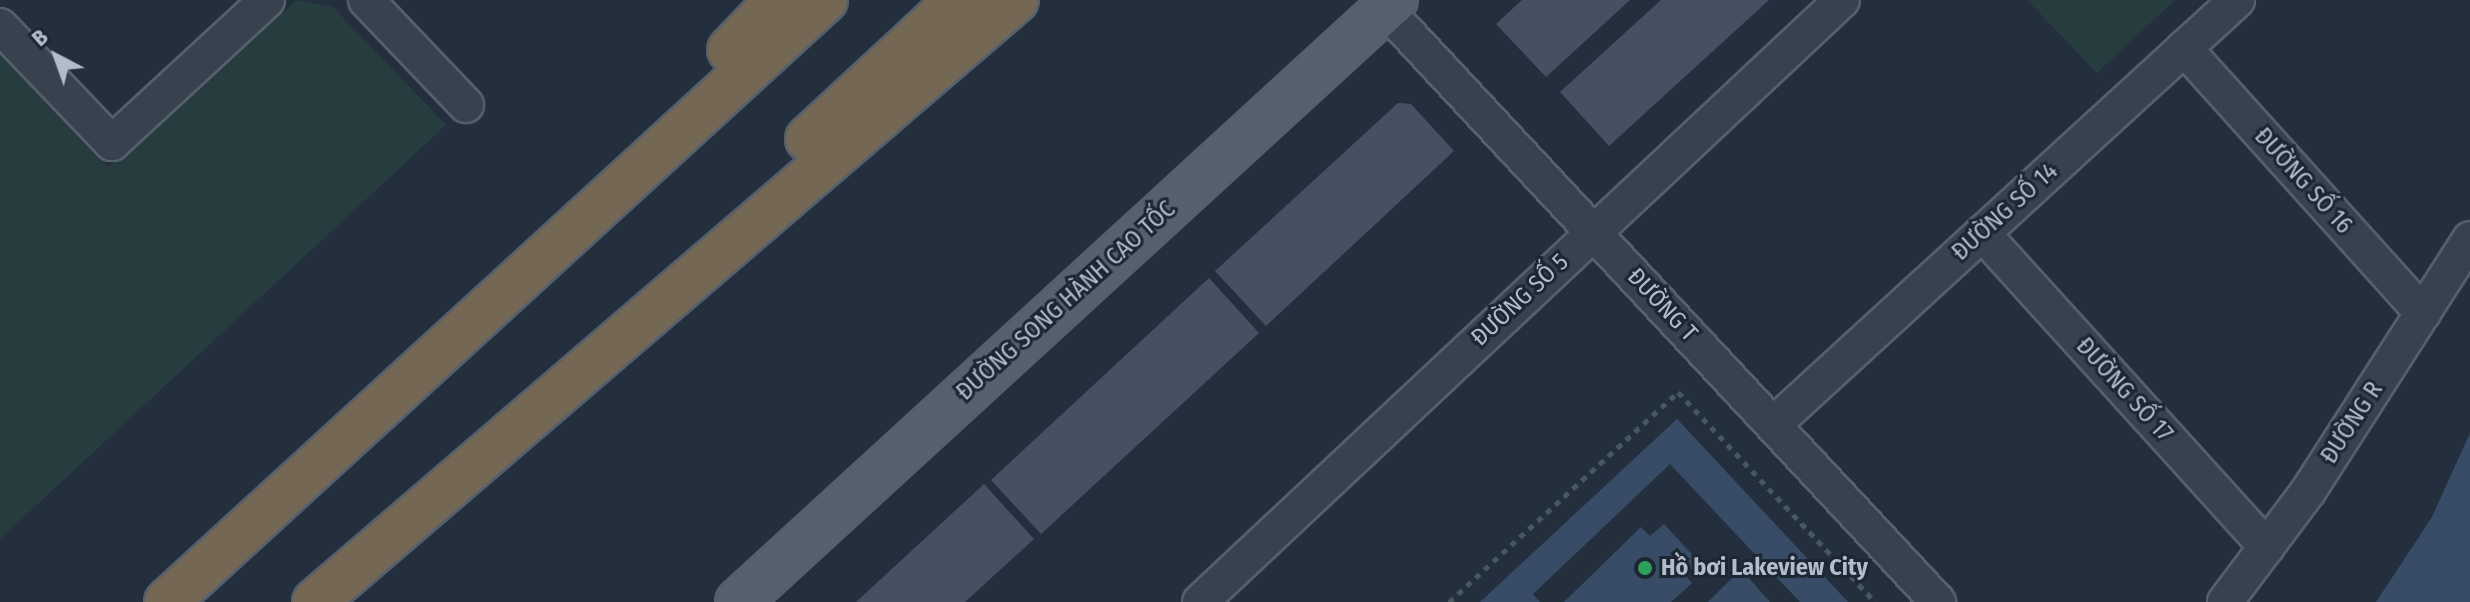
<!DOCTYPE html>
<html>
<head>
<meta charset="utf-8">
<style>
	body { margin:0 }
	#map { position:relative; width:2470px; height:602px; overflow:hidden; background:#242f3e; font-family:"Fira Sans Condensed",sans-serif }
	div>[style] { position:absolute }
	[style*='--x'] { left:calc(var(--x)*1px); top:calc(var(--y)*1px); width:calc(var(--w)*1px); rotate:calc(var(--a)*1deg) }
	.green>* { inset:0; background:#263c3f }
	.water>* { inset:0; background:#394c67 }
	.building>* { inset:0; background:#455162 }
	.path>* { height:5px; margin-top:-2.5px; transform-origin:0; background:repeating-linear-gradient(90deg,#44595c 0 6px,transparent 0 12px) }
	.roads { filter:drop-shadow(2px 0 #565f6c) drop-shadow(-2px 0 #565f6c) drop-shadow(0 2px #565f6c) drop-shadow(0 -2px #565f6c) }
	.minor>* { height:34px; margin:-17px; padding:0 17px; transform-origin:17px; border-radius:17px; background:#38414e }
	.major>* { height:44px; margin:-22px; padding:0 22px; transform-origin:22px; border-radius:22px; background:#56606e }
	.highway>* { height:44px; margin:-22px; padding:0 22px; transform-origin:22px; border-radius:22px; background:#746855 }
	.dots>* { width:22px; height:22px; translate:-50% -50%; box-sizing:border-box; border:4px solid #1d2633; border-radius:50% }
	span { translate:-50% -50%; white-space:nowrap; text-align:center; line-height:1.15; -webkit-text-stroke:6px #1d2633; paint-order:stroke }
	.street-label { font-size:24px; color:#b4bcc9 }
	.poi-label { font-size:24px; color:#b4bcc9; font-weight:700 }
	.left { translate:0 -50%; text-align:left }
	.north { position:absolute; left:16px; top:16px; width:80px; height:80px; -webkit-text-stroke:6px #1d2633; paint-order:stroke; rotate:319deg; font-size:22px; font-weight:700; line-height:32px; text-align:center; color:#b4bcc9 }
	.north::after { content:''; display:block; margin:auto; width:28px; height:36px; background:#b4bcc9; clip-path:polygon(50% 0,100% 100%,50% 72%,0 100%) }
</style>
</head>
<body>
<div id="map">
	<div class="green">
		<i style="clip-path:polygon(297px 0,333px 7px,446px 125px,0 539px,0 54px,108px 167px)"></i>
		<i style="clip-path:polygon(2027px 0,2175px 0,2097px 73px)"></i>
	</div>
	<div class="water">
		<i style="clip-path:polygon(1677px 419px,1848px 602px,1800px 602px,1670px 464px,1533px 594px,1540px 602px,1480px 602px)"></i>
		<i style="clip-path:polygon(2470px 433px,2470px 602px,2376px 602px,2432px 517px)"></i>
		<i style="clip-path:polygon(1664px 524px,1699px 562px,1685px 575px,1692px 583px,1671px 602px,1564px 602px,1641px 527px,1650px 536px)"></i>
		<i style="clip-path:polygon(1741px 569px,1770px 602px,1708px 602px)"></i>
	</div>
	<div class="building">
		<i style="clip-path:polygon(1522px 0,1630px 0,1546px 77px,1496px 24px)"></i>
		<i style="clip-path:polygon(1661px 0,1769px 0,1609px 146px,1560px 92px)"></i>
		<i style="clip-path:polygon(1398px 103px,1411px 104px,1454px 151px,1266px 326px,1215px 271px)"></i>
		<i style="clip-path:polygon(1209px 278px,1259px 333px,1041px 534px,991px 480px)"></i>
		<i style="clip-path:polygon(984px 484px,1034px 539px,965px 602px,856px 602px)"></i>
	</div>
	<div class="path">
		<i style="--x:1449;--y:602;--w:311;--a:-42.5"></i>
		<i style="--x:1678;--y:392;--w:288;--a:46.8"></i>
	</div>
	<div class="roads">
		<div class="minor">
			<i style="--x:366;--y:0;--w:145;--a:46.4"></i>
			<i style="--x:1385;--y:9;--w:811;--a:47"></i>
			<i style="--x:0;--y:26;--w:162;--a:46.3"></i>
			<i style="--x:112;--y:143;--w:211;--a:-42.7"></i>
			<i style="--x:2184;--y:48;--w:357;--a:48"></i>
			<i style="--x:1982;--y:233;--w:424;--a:47.8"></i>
			<i style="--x:1774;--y:424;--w:628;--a:-42.48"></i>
			<i style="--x:1200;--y:602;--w:880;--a:-43.16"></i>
			<i style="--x:2225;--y:602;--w:140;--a:-53.1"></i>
			<i style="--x:2309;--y:490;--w:298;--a:-57.3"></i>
		</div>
		<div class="major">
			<i style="--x:738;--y:602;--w:891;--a:-42.5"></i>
		</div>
		<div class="highway">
			<i style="--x:730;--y:50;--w:69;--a:-46.2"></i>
			<i style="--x:808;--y:139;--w:205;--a:-42.8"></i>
			<i style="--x:167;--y:602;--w:892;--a:-42.46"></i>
			<i style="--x:315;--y:602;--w:924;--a:-40.66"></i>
		</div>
	</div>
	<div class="dots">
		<i style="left:1645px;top:568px;background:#2e9e5b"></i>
	</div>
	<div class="street-label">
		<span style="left:2303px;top:181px;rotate:48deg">ĐƯỜNG SỐ 16</span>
		<span style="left:2005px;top:212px;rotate:-42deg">ĐƯỜNG SỐ 14</span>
		<span style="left:1520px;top:300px;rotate:-43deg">ĐƯỜNG SỐ 5</span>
		<span style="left:1066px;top:301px;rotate:-42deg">ĐƯỜNG SONG HÀNH CAO TỐC</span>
		<span style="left:1662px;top:305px;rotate:47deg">ĐƯỜNG T</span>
		<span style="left:2124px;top:390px;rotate:48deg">ĐƯỜNG SỐ 17</span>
		<span style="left:2352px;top:423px;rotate:-57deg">ĐƯỜNG R</span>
	</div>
	<div class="poi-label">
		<span class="left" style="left:1661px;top:568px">Hồ bơi Lakeview City</span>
	</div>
	<div class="north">B</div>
</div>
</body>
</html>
